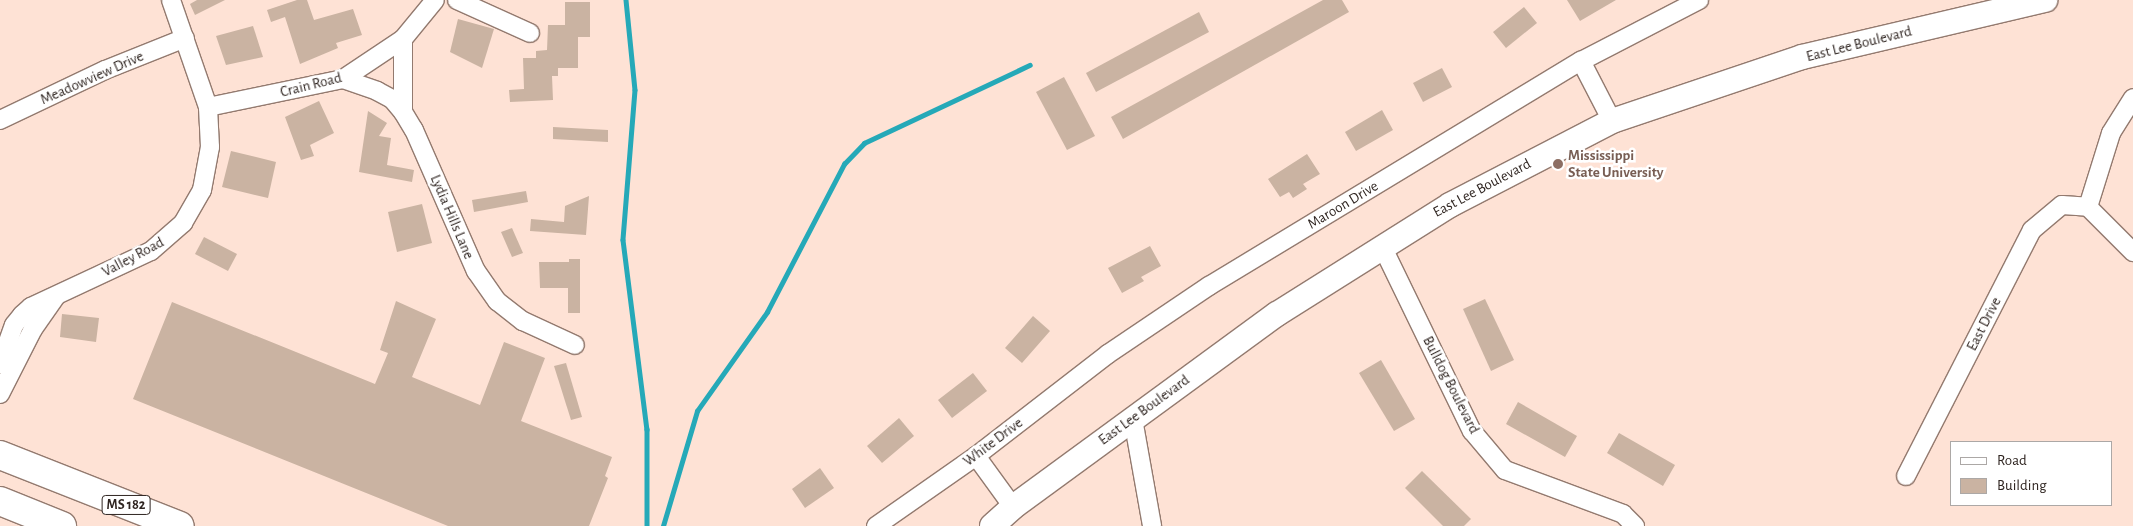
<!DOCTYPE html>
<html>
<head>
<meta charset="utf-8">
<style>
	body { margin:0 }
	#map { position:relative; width:2133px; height:526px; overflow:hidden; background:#fee2d5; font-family:"Alegreya Sans",sans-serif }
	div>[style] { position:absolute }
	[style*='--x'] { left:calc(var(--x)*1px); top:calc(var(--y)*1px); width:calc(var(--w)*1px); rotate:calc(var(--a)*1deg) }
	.stream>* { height:4.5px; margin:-2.25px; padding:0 2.25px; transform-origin:2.25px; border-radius:2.25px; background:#25a9b8 }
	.building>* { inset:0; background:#cab3a2 }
	.roads { filter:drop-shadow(1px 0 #937a6f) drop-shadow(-1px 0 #937a6f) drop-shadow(0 1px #937a6f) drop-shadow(0 -1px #937a6f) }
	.street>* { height:18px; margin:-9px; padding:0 9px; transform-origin:9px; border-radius:9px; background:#fff }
	.secondary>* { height:24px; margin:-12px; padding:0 12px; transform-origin:12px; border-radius:12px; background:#fff }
	.primary>* { height:28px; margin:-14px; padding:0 14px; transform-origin:14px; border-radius:14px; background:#fff }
	.dots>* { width:14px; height:14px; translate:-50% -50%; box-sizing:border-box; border:2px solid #fff; border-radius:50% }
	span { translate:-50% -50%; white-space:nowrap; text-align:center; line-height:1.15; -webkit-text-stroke:5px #fff; paint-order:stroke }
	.shield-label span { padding:1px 4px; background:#fff; border:1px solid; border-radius:4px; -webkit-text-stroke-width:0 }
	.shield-label { font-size:14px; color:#2f2521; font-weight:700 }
	.street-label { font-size:15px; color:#2f2521 }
	.education-label { font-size:15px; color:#785e54; font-weight:700 }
	.left { translate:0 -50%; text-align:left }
	.legend { position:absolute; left:1950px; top:441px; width:162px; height:65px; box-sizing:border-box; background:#fff; border:1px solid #aca8a6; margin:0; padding:6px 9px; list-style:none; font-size:15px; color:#2f2521 }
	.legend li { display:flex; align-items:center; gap:10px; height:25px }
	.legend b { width:25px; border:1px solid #aca8a6 }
</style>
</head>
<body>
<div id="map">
	<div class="stream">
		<i style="--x:626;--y:0;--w:90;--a:84.3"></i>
		<i style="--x:635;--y:90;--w:150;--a:94.6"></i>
		<i style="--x:623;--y:240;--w:191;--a:82.8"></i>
		<i style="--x:647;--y:429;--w:97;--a:90"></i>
		<i style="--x:663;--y:526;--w:120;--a:-73.5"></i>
		<i style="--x:697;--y:411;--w:121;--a:-54.7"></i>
		<i style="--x:767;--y:312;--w:167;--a:-62.5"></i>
		<i style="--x:844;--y:164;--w:29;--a:-46"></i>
		<i style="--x:864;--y:143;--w:183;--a:-25.2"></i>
	</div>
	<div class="building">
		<i style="clip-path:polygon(197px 0,225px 0,195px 15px,190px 4px)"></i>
		<i style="clip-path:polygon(297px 0,307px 0,314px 20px,353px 9px,362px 35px,336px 43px,338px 48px,300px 64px,285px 17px,271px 22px,267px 10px)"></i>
		<i style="clip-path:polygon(1323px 0,1342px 0,1349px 12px,1123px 139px,1111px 117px)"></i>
		<i style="clip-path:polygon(1567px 0,1616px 0,1580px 21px)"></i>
		<i style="clip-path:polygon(565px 2px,590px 2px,590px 37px,578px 37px,578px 68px,558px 68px,558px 76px,552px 76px,553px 100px,510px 102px,509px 90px,524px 89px,523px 58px,536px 58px,536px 51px,547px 50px,548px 25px,565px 25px)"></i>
		<i style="clip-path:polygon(1524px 7px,1537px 23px,1506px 48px,1493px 32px)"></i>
		<i style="clip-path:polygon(1199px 12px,1209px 32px,1096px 92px,1086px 73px)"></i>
		<i style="clip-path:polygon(458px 19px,494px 29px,482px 68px,450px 52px)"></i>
		<i style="clip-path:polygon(253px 26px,263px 57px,226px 65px,216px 36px)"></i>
		<i style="clip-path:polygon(1442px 68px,1452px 87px,1423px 102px,1413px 83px)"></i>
		<i style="clip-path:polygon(1064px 77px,1095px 136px,1067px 150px,1036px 92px)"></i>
		<i style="clip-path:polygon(319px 101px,334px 133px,310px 145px,314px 156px,301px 160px,285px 117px)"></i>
		<i style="clip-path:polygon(1382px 110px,1393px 130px,1356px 151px,1345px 132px)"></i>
		<i style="clip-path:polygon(368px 111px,387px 123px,379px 136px,391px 138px,387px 165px,414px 170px,412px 182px,359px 172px)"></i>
		<i style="clip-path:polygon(553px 127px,608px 130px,608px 142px,553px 139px)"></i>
		<i style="clip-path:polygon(231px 151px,276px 162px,268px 198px,222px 187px)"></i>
		<i style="clip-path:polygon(1307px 154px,1320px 174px,1303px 184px,1307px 189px,1293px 198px,1289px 192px,1280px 197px,1268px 179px)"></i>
		<i style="clip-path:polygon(526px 191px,528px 202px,474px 212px,472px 200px)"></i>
		<i style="clip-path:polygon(589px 196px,586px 235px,530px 231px,531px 219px,564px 222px,565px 206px)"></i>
		<i style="clip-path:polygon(422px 204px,432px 243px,397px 252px,388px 212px)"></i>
		<i style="clip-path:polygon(512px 228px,523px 253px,512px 257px,501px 232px)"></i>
		<i style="clip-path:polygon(204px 237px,237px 254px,228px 271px,195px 254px)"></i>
		<i style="clip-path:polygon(1150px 246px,1161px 266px,1141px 277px,1144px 281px,1122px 293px,1108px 268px)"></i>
		<i style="clip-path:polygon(569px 259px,580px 259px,580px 313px,568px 313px,568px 288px,540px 288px,539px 262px,569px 262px)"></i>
		<i style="clip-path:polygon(1485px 299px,1514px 360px,1491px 371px,1463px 309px)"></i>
		<i style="clip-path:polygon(396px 301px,436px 319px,412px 377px,480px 405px,504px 342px,545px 358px,521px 421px,612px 457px,605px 476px,608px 478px,589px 526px,448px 526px,133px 399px,172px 302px,375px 384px,388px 353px,380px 350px)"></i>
		<i style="clip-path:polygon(62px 314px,99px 318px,96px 342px,60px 337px)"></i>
		<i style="clip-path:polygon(1033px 316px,1050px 331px,1022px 363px,1005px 348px)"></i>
		<i style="clip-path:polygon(1381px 360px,1415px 419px,1394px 431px,1359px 373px)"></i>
		<i style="clip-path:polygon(566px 363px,582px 417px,571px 420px,554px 366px)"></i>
		<i style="clip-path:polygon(973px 373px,987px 391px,952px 418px,938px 400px)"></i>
		<i style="clip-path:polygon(1518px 402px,1577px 436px,1565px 457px,1506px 424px)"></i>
		<i style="clip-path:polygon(899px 418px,914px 436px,882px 463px,867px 446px)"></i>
		<i style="clip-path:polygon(1619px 433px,1675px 465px,1663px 486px,1607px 453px)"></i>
		<i style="clip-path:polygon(820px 468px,834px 488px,805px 508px,792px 489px)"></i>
		<i style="clip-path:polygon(1422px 471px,1471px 519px,1464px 526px,1443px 526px,1405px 488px)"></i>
	</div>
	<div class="roads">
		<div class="street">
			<i style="--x:457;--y:0;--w:80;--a:24.3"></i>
			<i style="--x:1581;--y:61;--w:68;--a:62.7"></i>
			<i style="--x:343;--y:79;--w:36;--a:19"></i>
			<i style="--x:377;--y:91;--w:17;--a:28"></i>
			<i style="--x:392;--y:99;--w:17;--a:50"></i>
			<i style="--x:403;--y:112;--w:21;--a:59"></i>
			<i style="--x:414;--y:130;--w:154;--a:66.3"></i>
			<i style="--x:476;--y:271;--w:37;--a:55"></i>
			<i style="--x:497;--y:301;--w:33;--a:38"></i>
			<i style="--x:523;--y:321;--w:57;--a:24.8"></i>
			<i style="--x:208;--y:107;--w:138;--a:-11.7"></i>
			<i style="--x:343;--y:79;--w:72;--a:-33.7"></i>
			<i style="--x:403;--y:39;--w:50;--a:-50.6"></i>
			<i style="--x:403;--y:112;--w:73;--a:-90"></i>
			<i style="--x:0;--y:120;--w:116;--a:-25.5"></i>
			<i style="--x:105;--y:70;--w:86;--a:-21.8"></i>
			<i style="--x:2088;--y:207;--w:77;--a:-72.7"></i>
			<i style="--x:2111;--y:133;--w:41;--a:-57.8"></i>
			<i style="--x:2088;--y:207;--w:64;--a:45"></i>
			<i style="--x:1382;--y:246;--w:206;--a:64.1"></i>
			<i style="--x:1472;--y:431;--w:51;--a:49.8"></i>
			<i style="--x:1505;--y:470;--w:126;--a:20.4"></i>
			<i style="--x:1623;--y:514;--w:17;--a:45"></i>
			<i style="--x:0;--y:364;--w:41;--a:-70.3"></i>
			<i style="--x:14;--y:325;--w:13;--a:-51"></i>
			<i style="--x:22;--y:315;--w:12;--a:-42"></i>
			<i style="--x:31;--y:307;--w:132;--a:-25"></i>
			<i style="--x:151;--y:251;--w:43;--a:-41.2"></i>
			<i style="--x:183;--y:223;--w:38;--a:-60"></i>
			<i style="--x:202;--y:190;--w:44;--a:-79.5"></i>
			<i style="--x:210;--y:147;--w:40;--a:-92.9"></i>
			<i style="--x:208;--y:107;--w:113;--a:-109.1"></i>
			<i style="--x:0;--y:394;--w:73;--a:-63.1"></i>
			<i style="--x:33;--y:329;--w:39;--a:-55"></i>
			<i style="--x:1133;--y:419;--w:109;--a:79.9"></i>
			<i style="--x:976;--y:456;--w:63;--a:54"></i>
			<i style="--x:1906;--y:476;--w:276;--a:-62.9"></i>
			<i style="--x:2032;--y:230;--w:39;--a:-40"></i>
			<i style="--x:2062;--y:205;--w:26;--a:4"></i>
			<i style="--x:876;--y:526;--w:122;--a:-35"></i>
			<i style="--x:976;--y:456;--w:167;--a:-37.7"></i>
			<i style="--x:1108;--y:354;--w:122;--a:-34"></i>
			<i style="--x:1209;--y:286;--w:435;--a:-31.2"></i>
			<i style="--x:1581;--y:61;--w:133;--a:-27.3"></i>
		</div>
		<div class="secondary">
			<i style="--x:992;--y:526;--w:28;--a:-42"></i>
			<i style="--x:1013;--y:507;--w:327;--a:-36.2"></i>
			<i style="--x:1277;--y:314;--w:204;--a:-32.2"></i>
			<i style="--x:1450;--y:205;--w:182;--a:-27.4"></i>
			<i style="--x:1612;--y:121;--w:200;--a:-18.6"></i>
			<i style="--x:1802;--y:57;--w:250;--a:-13.2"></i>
		</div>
		<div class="primary">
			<i style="--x:0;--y:455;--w:193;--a:21.5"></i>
			<i style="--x:0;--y:501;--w:67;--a:22"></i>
		</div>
	</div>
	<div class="dots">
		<i style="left:1558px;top:164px;background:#8d6e63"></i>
	</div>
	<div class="shield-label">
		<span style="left:126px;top:505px">MS 182</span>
	</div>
	<div class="street-label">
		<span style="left:1859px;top:44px;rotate:-14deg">East Lee Boulevard</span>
		<span style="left:92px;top:78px;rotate:-24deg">Meadowview Drive</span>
		<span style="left:311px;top:85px;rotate:-14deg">Crain Road</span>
		<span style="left:1482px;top:188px;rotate:-28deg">East Lee Boulevard</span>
		<span style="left:1343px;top:205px;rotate:-31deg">Maroon Drive</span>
		<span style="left:452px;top:217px;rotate:67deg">Lydia Hills Lane</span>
		<span style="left:133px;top:257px;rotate:-28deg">Valley Road</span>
		<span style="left:1984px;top:324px;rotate:-63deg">East Drive</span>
		<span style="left:1451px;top:385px;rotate:63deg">Bulldog Boulevard</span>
		<span style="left:1144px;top:410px;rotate:-36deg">East Lee Boulevard</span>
		<span style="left:993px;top:442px;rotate:-37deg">White Drive</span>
	</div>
	<div class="education-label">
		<span class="left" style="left:1568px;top:164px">Mississippi<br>State University</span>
	</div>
	<ul class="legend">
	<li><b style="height:6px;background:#fff"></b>Road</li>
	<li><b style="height:14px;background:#cab3a2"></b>Building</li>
	</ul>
</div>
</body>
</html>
